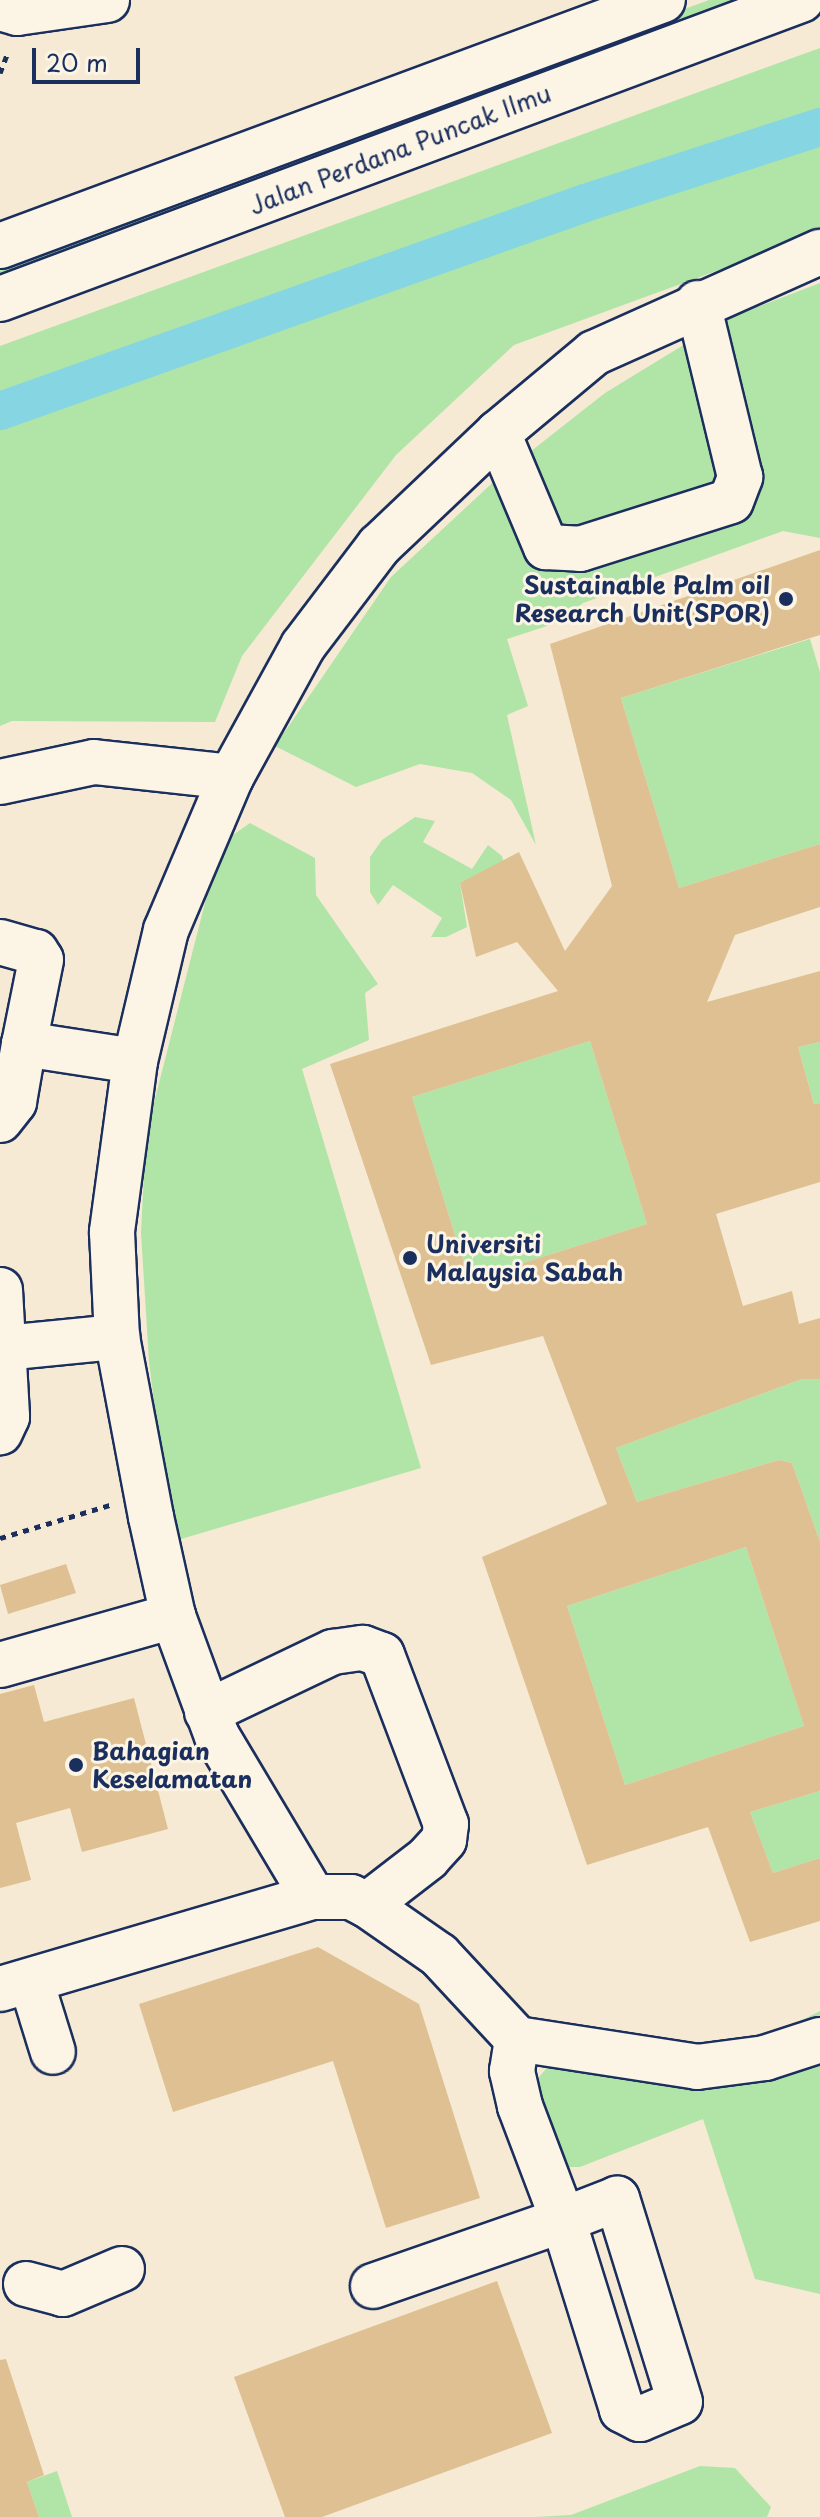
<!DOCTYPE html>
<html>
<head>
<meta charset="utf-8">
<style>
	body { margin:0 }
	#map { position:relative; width:820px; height:2517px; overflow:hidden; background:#f6ead4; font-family:"Playpen Sans",sans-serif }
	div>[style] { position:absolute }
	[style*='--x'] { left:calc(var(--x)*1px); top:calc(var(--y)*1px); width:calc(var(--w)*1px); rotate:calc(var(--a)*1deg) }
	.green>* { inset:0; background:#b0e5a7 }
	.canal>* { height:38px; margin:-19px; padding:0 19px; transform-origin:19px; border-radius:19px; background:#86d5e2 }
	.building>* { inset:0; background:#dec092 }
	.path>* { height:5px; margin-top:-2.5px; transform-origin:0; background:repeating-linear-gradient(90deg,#1b2f5e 0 6px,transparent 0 12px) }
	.roads { filter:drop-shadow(2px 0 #1b2f5e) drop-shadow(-2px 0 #1b2f5e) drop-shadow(0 2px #1b2f5e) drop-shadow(0 -2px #1b2f5e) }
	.minor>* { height:44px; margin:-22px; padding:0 22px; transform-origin:22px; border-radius:22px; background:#fcf5e5 }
	.dots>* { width:22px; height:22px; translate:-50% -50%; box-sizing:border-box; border:4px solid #fcf5e5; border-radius:50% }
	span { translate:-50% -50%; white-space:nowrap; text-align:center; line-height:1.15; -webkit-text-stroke:6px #fcf5e5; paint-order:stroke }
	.street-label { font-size:24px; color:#1b2f5e }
	.poi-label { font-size:24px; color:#1b2f5e; font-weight:700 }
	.right { translate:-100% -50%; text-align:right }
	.left { translate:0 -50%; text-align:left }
	.scale { position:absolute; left:32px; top:48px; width:108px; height:36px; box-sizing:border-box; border:4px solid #1b2f5e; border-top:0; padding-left:10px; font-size:24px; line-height:28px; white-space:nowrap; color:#1b2f5e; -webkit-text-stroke:6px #fcf5e5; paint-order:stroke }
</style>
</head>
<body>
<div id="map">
	<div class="green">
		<i style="clip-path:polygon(709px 0,745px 0,0 277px,0 262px)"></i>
		<i style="clip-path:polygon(820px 48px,820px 233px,514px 345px,396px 455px,242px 656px,215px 722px,12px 721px,0 726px,0 346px)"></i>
		<i style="clip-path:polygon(820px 283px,820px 538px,783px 531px,583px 603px,559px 622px,507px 639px,528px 706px,507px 715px,536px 845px,511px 800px,472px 773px,420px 764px,356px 787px,275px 746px,391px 577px,502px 474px,605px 393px,726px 319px)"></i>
		<i style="clip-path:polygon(810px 639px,820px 672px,820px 844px,679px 888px,621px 698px)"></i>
		<i style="clip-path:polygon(415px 817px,435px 821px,423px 842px,472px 869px,488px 845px,502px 856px,505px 866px,460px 883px,467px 927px,446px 937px,431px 937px,442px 918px,393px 885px,378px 905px,370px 892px,370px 857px,382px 840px)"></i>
		<i style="clip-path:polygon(250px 823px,315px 858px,316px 895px,378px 984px,365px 993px,369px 1040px,302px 1069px,421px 1468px,171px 1542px,149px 1361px,141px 1233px,146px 1134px,220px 844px)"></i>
		<i style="clip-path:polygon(590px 1041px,647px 1224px,469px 1280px,412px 1097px)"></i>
		<i style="clip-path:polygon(820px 1042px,820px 1103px,814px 1104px,798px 1047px)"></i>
		<i style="clip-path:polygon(802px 1379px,820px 1379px,820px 1542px,792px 1463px,779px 1460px,637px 1502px,616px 1448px)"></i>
		<i style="clip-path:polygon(746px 1547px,804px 1726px,625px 1785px,567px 1606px)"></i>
		<i style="clip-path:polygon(820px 1791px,820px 1858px,773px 1873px,750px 1812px)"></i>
		<i style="clip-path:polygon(820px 2011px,820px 2294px,755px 2279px,703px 2119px,580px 2167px,563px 2167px,534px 2083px,560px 2052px,741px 2051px)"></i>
		<i style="clip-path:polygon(700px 2466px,735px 2468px,771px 2507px,767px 2517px,535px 2517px,571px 2515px)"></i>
		<i style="clip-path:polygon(57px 2471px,72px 2517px,39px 2517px,27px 2482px)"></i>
	</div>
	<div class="canal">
		<i style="--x:0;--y:411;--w:621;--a:-19.57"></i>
		<i style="--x:585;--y:203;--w:247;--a:-17.9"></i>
	</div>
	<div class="building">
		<i style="clip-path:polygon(evenodd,820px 550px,820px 635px,621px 698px,679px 888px,820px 844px,820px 907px,735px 935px,707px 1002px,820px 971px,820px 1042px,798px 1047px,814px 1104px,820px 1103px,820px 1182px,716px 1214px,743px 1306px,792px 1291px,799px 1324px,820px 1318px,820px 1379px,802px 1379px,616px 1448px,637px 1502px,779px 1460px,792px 1463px,820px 1542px,820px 1791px,750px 1812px,773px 1873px,820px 1858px,820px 1921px,750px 1942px,708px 1827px,587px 1865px,482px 1557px,607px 1504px,543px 1336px,431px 1365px,330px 1064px,558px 991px,517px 942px,476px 957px,460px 883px,519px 852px,565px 951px,612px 886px,550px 644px,820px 550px,590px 1041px,647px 1224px,469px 1280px,412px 1097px,590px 1041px,820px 550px,746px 1547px,804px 1726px,625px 1785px,567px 1606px,746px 1547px)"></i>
		<i style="clip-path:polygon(66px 1564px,76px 1593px,8px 1614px,0 1585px)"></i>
		<i style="clip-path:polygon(34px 1685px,44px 1722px,134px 1698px,168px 1829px,82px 1852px,70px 1808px,16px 1823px,31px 1880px,0 1888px,0 1694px)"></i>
		<i style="clip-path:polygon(318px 1947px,419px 2004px,480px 2198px,386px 2228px,333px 2061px,173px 2112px,139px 2004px)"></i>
		<i style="clip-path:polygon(497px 2281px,552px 2433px,322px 2517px,285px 2517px,234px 2377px)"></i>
		<i style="clip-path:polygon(6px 2359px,44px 2475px,27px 2482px,39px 2517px,0 2517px,0 2360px)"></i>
	</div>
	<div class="path">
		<i style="--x:0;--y:73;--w:22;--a:-69"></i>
		<i style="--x:0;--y:1538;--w:115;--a:-16.7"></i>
	</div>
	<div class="roads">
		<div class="minor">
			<i style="--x:0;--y:8;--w:18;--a:16"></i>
			<i style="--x:17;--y:13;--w:91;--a:-8.2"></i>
			<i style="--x:0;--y:246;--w:707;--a:-20.36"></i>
			<i style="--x:0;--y:299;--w:855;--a:-20.47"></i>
			<i style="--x:498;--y:433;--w:124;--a:67.2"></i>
			<i style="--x:546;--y:547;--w:34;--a:3"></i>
			<i style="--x:580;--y:549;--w:158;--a:-17.6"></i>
			<i style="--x:731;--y:501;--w:26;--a:-69"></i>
			<i style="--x:740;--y:477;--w:179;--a:-103.6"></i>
			<i style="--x:231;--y:777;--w:166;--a:113"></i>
			<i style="--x:166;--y:930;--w:135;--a:103.3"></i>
			<i style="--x:135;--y:1061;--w:173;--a:97.7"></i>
			<i style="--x:112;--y:1232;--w:105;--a:87.3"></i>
			<i style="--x:117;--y:1337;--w:183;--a:79.3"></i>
			<i style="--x:151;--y:1517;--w:101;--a:77.5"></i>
			<i style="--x:173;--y:1616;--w:128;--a:69.9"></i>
			<i style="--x:217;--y:1736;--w:187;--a:59.2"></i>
			<i style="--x:313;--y:1897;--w:38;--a:0"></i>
			<i style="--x:351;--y:1897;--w:18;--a:27"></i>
			<i style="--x:367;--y:1905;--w:88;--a:34.8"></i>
			<i style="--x:439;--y:1955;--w:115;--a:47.1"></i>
			<i style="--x:517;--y:2039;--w:182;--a:8.8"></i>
			<i style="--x:697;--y:2067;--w:69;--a:-7.5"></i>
			<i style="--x:765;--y:2058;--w:58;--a:-18.1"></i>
			<i style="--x:0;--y:782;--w:96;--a:-12"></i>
			<i style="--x:94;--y:762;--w:138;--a:6.2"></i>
			<i style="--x:231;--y:777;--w:149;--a:-61.2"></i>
			<i style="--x:303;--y:646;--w:126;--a:-52.8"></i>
			<i style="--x:379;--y:546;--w:164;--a:-43.5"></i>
			<i style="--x:498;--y:433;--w:125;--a:-39.8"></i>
			<i style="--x:594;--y:353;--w:248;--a:-24.1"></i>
			<i style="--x:0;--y:942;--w:37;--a:16"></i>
			<i style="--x:36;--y:952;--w:9;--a:58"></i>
			<i style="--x:41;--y:960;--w:86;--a:101.4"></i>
			<i style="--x:24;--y:1044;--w:112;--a:8.7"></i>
			<i style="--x:0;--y:1120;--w:23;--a:-52"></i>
			<i style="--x:14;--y:1102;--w:59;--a:-80.2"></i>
			<i style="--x:0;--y:1290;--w:127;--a:86.8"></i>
			<i style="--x:7;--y:1417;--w:17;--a:115"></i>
			<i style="--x:4;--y:1348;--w:114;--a:-5.6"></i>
			<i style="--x:0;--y:1665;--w:180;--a:-15.8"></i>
			<i style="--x:207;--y:1712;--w:140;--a:-25.5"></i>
			<i style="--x:333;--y:1652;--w:30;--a:-8"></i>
			<i style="--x:363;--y:1648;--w:20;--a:20"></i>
			<i style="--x:382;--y:1655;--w:181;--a:69.3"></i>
			<i style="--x:446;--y:1824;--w:16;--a:97"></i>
			<i style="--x:444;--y:1840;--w:24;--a:132"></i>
			<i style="--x:428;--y:1858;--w:77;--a:142.4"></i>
			<i style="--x:31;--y:1981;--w:74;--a:72.8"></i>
			<i style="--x:0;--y:1989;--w:326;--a:-16.4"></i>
			<i style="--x:26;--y:2284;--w:38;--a:15"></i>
			<i style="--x:63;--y:2294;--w:64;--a:-23"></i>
			<i style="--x:373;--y:2286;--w:201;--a:-19.2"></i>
			<i style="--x:563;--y:2220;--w:199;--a:72.7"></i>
			<i style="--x:622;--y:2410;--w:20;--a:27"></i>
			<i style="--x:640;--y:2419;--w:43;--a:-23"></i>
			<i style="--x:680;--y:2402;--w:213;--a:-107.2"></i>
			<i style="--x:617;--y:2199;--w:58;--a:158.7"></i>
			<i style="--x:563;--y:2220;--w:122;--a:-110.7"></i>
			<i style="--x:520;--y:2106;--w:36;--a:-103"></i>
			<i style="--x:512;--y:2071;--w:32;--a:-81"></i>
		</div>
	</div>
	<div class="dots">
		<i style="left:786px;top:599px;background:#1b2f5e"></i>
		<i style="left:410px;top:1258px;background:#1b2f5e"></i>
		<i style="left:76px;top:1765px;background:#1b2f5e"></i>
	</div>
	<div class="street-label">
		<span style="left:400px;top:149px;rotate:-21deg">Jalan Perdana Puncak Ilmu</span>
	</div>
	<div class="poi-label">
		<span class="right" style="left:770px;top:599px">Sustainable Palm oil<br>Research Unit(SPOR)</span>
		<span class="left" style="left:426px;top:1258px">Universiti<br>Malaysia Sabah</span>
		<span class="left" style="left:92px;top:1765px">Bahagian<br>Keselamatan</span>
	</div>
	<div class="scale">20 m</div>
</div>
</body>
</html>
